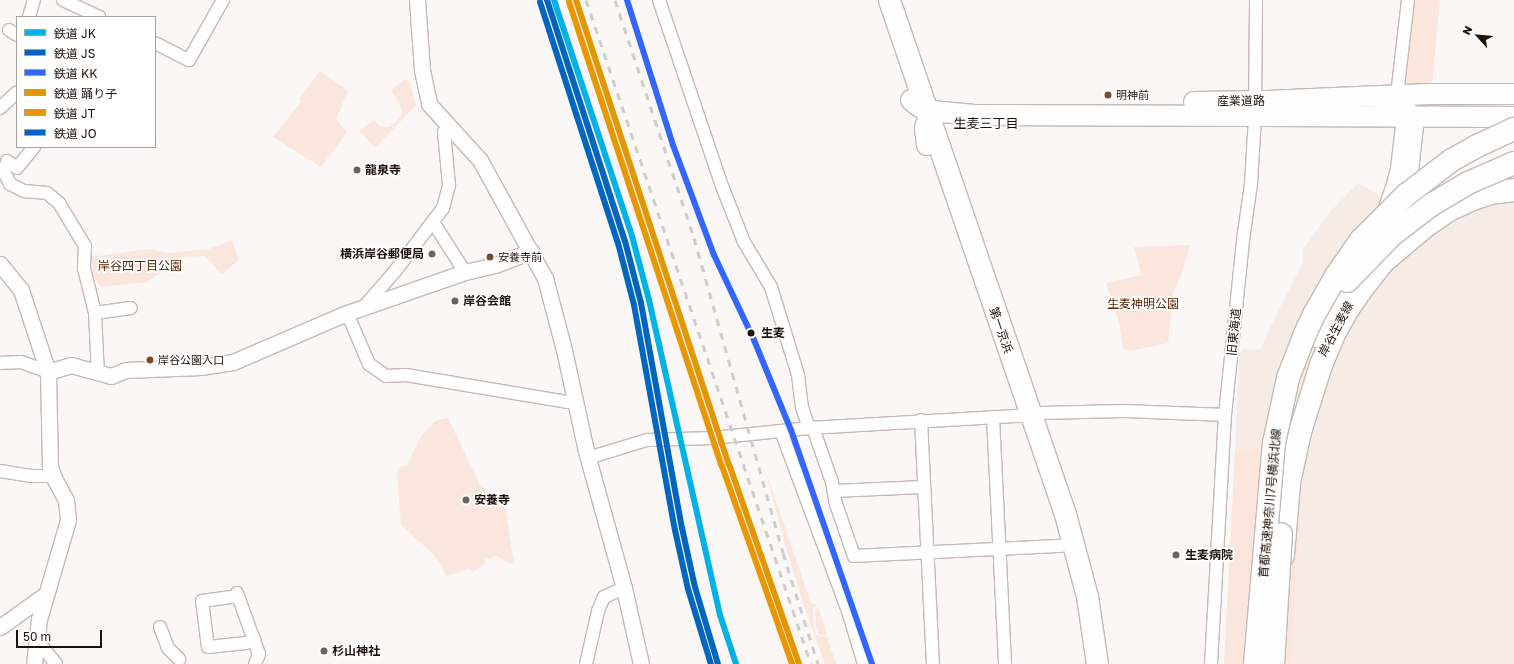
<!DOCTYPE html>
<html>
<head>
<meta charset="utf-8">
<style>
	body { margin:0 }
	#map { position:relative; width:1514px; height:664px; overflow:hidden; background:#fbf7f6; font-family:"Golos Text","Noto Sans JP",sans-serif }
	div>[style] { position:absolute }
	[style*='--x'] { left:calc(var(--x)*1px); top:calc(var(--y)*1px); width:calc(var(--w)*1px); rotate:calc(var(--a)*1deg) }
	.built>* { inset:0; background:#f7ebe5 }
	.green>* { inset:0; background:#fbe6dd }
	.roads { filter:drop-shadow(1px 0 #c3bab7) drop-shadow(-1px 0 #c3bab7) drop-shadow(0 1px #c3bab7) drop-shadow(0 -1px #c3bab7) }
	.minor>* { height:12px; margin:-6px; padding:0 6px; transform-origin:6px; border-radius:6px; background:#fefefe }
	.tertiary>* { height:15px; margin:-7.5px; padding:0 7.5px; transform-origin:7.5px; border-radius:7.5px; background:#fefefe }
	.primary>* { height:20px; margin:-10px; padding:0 10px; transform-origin:10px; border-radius:10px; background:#fefefe }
	.trunk>* { height:21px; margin:-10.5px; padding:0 10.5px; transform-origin:10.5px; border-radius:10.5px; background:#fefefe }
	.motorway>* { height:22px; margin:-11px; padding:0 11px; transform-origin:11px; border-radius:11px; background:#fefefe }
	.rail>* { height:3px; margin-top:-1.5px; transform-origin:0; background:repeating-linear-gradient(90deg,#cfcdcc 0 7px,transparent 0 14px) }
	.bridges { filter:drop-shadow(1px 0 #c3bab7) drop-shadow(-1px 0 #c3bab7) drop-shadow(0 1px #c3bab7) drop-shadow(0 -1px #c3bab7) }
	.motorway-bridge>* { height:22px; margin:-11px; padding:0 11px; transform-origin:11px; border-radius:11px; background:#fefefe }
	.rail-1>* { height:6px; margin:-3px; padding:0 3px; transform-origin:3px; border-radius:3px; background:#00b2e5 }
	.rail-2>* { height:6px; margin:-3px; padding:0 3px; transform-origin:3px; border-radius:3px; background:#0065bd }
	.rail-3>* { height:6px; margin:-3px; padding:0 3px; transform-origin:3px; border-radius:3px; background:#36f }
	.rail-4>* { height:6px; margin:-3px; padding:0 3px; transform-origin:3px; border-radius:3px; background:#e19701 }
	.rail-5>* { height:6px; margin:-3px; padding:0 3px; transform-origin:3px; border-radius:3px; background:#e99601 }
	.rail-6>* { height:6px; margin:-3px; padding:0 3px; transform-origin:3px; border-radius:3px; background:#0067c0 }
	.dots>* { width:11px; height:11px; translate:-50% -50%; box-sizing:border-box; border:2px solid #fff; border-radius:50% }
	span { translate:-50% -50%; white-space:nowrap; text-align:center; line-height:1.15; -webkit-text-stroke:3.5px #fff; paint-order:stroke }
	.bus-label { font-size:11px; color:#1f120c }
	.left { translate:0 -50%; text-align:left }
	.street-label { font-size:12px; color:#1f120c }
	.poi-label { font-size:12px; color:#1f120c; font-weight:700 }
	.right { translate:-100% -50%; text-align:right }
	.park-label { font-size:12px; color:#5a2302 }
	.stop-label { font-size:12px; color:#1f120c; font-weight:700 }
	.neighbourhood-label { font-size:13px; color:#1f120c }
	.legend { position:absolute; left:16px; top:16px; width:140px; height:132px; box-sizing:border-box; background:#fff; border:1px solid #a5a09e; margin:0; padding:5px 7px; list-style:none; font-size:12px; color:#1f120c }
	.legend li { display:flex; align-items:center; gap:8px; height:20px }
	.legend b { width:20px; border:1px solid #a5a09e }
	.north { position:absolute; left:1458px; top:16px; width:40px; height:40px; -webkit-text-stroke:3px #fff; paint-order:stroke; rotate:297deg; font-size:11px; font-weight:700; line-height:16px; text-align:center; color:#1f120c }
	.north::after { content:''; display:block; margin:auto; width:14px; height:18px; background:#1f120c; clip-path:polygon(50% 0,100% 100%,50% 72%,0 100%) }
	.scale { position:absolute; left:16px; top:630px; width:86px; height:18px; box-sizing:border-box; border:2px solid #1f120c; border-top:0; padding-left:5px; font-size:12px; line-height:14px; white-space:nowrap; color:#1f120c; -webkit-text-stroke:3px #fff; paint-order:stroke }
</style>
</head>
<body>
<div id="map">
	<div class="built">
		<i style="clip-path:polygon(1358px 183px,1435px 227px,1459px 213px,1514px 197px,1514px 664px,1291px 664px,1304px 453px,1235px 450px,1239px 354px,1243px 349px,1260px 350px,1278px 311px,1302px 265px,1303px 249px,1331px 211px)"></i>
	</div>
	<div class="green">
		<i style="clip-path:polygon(1412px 0,1440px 0,1432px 84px,1403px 84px)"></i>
		<i style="clip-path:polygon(320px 71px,348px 91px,336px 119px,347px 132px,321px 167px,273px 137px,301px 102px,299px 99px)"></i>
		<i style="clip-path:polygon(406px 79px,410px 83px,416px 105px,375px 148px,359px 131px,374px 120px,381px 127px,389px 127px,396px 122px,401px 115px,401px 108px,391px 90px)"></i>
		<i style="clip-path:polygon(232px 240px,239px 260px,222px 274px,205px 256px,182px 257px,147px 282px,101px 287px,94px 277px,91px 257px,149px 249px,168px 253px,209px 249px)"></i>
		<i style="clip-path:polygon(1190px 245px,1183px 270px,1173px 294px,1168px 343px,1130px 351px,1123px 349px,1119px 322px,1106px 283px,1141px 275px,1134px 247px)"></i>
		<i style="clip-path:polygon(448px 418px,481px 487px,493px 493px,505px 505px,514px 564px,504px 561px,497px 556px,485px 559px,485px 563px,473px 572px,468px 568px,463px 571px,446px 576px,439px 562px,433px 554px,401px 525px,397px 474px,401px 466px,407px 466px,420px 438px,427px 429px,437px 420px)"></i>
		<i style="clip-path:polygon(1235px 450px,1304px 452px,1291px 664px,1224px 664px)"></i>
		<i style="clip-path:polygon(765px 469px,811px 603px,816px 605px,813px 609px,814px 626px,816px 635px,827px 637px,836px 664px,825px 664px,804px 606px,784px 541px)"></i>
		<i style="clip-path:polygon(818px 607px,827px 635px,825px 636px,818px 634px,816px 627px,815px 611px)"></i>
	</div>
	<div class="roads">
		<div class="minor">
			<i style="--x:63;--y:0;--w:40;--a:25"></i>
			<i style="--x:659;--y:0;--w:196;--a:71.3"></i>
			<i style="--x:722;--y:186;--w:60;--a:68.6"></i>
			<i style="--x:744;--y:242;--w:52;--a:59"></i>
			<i style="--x:771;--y:287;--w:92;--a:72.9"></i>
			<i style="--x:798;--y:375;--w:32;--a:83"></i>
			<i style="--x:802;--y:407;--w:22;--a:72"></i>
			<i style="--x:29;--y:17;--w:18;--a:-74"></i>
			<i style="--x:9;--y:30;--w:9;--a:32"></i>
			<i style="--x:155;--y:43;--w:38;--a:27"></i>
			<i style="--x:189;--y:60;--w:69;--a:-60.5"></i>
			<i style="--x:1397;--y:95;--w:96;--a:-83.4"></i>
			<i style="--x:1382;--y:105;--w:27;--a:4"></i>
			<i style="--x:1409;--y:107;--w:12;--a:55"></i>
			<i style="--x:0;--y:108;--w:23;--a:-43"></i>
			<i style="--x:7;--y:161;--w:12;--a:35"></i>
			<i style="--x:17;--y:168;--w:27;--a:-51"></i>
			<i style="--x:2;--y:168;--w:18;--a:63"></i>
			<i style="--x:10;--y:184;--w:16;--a:27"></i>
			<i style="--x:24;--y:191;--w:23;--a:5"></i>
			<i style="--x:47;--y:193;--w:16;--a:40"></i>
			<i style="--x:59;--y:203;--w:50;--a:58.8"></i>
			<i style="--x:85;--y:246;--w:22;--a:93"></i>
			<i style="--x:84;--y:268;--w:46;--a:76.3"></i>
			<i style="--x:95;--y:313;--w:61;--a:87.2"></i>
			<i style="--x:433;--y:222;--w:59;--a:57.4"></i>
			<i style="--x:363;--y:308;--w:50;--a:-49"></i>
			<i style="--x:396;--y:270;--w:78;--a:-52.8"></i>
			<i style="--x:443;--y:208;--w:24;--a:-75"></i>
			<i style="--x:449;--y:185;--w:53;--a:-95.4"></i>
			<i style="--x:444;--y:132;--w:6;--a:-51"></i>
			<i style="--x:95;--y:313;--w:36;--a:-8"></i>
			<i style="--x:347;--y:313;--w:56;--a:66.7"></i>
			<i style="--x:369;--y:364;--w:21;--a:35"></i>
			<i style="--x:386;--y:376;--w:20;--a:-3"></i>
			<i style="--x:406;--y:375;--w:163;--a:9.5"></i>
			<i style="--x:567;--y:402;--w:7;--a:-8"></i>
			<i style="--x:0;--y:363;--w:21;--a:-3"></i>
			<i style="--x:21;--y:362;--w:29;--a:20"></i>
			<i style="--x:993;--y:417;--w:247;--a:87.2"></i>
			<i style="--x:921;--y:420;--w:244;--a:87.2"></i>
			<i style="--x:813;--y:428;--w:57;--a:70.6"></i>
			<i style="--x:832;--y:482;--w:22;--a:80"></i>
			<i style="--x:836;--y:504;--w:55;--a:70.9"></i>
			<i style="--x:854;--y:556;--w:208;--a:-2.8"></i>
			<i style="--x:781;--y:431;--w:192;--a:69.6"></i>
			<i style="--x:848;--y:611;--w:55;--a:73.2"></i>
			<i style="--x:588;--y:458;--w:62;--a:-17"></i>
			<i style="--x:647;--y:440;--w:66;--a:-1.7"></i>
			<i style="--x:713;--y:438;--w:97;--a:-5.9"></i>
			<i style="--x:809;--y:428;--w:211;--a:-3.3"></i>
			<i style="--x:1020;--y:416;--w:21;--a:-8"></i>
			<i style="--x:1041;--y:413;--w:84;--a:-1.4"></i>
			<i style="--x:1125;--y:411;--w:100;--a:2.3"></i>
			<i style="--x:0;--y:471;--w:31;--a:9"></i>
			<i style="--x:31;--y:476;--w:22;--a:0"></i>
			<i style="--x:834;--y:491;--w:89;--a:-2.6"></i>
			<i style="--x:237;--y:593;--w:65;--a:70.2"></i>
			<i style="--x:259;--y:654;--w:11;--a:112"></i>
			<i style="--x:238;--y:596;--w:36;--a:172"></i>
			<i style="--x:202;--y:601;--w:46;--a:82.6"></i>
			<i style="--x:208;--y:647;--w:38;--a:-6"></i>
			<i style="--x:246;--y:643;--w:9;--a:-21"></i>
			<i style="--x:160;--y:627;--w:22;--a:69"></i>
			<i style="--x:168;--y:648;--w:16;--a:45"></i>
			<i style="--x:36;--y:639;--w:32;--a:51"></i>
			<i style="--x:586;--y:664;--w:54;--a:-77.2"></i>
			<i style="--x:598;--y:611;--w:15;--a:-67"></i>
			<i style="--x:604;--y:597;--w:22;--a:-24"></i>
			<i style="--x:1211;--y:664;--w:249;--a:-86.8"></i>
			<i style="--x:1225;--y:415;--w:176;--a:-84.1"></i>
			<i style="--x:1243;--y:240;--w:57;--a:-81.9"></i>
			<i style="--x:1251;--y:184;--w:68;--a:-86.6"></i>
			<i style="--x:1255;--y:116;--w:116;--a:-89.5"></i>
		</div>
		<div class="tertiary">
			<i style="--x:417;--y:0;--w:70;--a:85.9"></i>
			<i style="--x:422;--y:70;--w:35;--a:78"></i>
			<i style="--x:429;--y:104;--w:76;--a:47.7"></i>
			<i style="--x:480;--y:160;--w:135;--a:61.2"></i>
			<i style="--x:545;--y:278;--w:74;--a:75.2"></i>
			<i style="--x:564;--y:350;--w:103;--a:77.7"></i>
			<i style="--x:586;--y:451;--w:142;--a:74.5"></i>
			<i style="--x:624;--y:588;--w:78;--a:77.4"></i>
			<i style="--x:1403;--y:199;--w:29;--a:-76"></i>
			<i style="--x:1410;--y:171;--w:54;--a:-83.7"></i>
			<i style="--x:1384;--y:213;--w:31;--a:-71"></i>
			<i style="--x:1394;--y:184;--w:16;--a:-76"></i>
			<i style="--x:1398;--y:168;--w:51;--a:-83.3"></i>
			<i style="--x:0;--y:264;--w:33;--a:51"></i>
			<i style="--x:21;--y:290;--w:86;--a:71.8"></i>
			<i style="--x:48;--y:372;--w:94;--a:88.8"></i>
			<i style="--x:50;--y:466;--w:10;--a:73"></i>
			<i style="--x:53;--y:476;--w:27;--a:62"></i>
			<i style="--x:66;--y:500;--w:20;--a:84"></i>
			<i style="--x:68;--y:520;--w:103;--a:106.3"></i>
			<i style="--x:39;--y:619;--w:45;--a:96.3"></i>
			<i style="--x:1314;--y:339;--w:76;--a:-60.1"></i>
			<i style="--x:48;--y:372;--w:24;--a:-17"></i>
			<i style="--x:71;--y:365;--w:41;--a:15.4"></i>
			<i style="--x:111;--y:376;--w:16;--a:-22"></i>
			<i style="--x:126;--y:370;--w:75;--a:-2.3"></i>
			<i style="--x:201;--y:367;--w:32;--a:-9"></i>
			<i style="--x:233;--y:362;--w:124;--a:-23.3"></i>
			<i style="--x:347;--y:313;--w:125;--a:-19.2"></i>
			<i style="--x:465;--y:272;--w:31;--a:-13"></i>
			<i style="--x:495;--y:265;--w:39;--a:-21"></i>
			<i style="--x:0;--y:627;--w:57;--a:-35.7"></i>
		</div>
		<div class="primary">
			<i style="--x:911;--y:100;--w:11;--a:38"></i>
			<i style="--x:920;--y:107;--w:13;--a:18"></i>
			<i style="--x:932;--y:111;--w:42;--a:5.4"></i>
			<i style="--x:974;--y:115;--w:540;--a:0.21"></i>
			<i style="--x:1194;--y:102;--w:73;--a:-0.8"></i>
			<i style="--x:1267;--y:101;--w:163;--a:-2.5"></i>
			<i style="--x:1430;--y:94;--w:84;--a:0"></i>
			<i style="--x:927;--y:145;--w:17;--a:-97"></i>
			<i style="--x:925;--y:128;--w:7;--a:-74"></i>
			<i style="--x:927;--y:121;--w:9;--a:-49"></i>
		</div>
		<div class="trunk">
			<i style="--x:889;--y:0;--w:543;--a:71.1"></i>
			<i style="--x:1065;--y:514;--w:85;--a:75"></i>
			<i style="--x:1087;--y:596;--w:69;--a:81.6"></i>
		</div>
		<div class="motorway">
			<i style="--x:1283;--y:555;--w:72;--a:-85.2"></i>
			<i style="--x:1289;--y:483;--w:52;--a:-77.8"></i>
			<i style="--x:1300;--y:432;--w:70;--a:-72.6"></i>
			<i style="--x:1321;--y:365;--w:34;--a:-67"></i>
			<i style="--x:1334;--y:334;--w:29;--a:-61"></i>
			<i style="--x:1348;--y:309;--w:29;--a:-55"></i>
			<i style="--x:1365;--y:285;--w:31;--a:-52"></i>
			<i style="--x:1384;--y:261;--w:51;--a:-40.2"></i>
			<i style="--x:1423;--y:228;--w:32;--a:-35"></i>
			<i style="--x:1449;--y:210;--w:23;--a:-25"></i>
			<i style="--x:1470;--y:200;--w:21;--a:-19"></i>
			<i style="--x:1490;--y:193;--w:24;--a:-7"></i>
		</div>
	</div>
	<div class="rail">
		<i style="--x:586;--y:0;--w:701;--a:71.28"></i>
		<i style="--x:615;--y:0;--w:251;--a:71.6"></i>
		<i style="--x:694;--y:238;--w:327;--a:74.2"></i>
		<i style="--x:783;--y:553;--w:116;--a:72.5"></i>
	</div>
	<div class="bridges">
		<div class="motorway-bridge">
			<i style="--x:1347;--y:281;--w:66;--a:-45.6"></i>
			<i style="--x:1393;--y:234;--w:48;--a:-37.3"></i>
			<i style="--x:1431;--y:205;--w:43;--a:-30.7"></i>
			<i style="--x:1468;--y:183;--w:50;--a:-23.5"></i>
			<i style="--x:1255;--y:664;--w:222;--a:-85.1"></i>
			<i style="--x:1274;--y:443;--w:66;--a:-77.8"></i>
			<i style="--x:1288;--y:378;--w:47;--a:-68.9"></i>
			<i style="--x:1305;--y:334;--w:23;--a:-65"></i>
			<i style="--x:1315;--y:313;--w:43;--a:-60.4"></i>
			<i style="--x:1336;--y:276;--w:44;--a:-55.2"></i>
			<i style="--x:1361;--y:240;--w:64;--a:-45"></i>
			<i style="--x:1406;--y:195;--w:58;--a:-37.3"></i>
			<i style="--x:1452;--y:160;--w:29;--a:-29"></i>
			<i style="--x:1477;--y:146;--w:41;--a:-24.7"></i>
			<i style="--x:1273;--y:664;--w:130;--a:-86.5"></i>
		</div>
	</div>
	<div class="rail-1">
		<i style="--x:554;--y:0;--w:249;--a:71.7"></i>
		<i style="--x:632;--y:236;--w:66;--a:75.1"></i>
		<i style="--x:649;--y:300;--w:323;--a:77.3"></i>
		<i style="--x:720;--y:615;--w:52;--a:71.9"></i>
	</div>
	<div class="rail-2">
		<i style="--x:547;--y:0;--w:253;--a:72.1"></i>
		<i style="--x:625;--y:241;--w:64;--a:75.5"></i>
		<i style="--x:641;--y:303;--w:229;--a:79.7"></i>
		<i style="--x:682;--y:528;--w:60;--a:77.6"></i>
		<i style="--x:695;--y:587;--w:80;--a:73.4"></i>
	</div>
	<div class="rail-3">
		<i style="--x:627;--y:0;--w:152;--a:72.4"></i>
		<i style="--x:673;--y:145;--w:117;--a:69.6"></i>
		<i style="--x:714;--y:255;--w:94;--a:64.8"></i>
		<i style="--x:754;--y:340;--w:97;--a:67.7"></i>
		<i style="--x:791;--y:430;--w:248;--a:70.9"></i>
	</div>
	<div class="rail-4">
		<i style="--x:576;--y:0;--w:489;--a:71.8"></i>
		<i style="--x:729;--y:464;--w:212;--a:70.7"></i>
	</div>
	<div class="rail-5">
		<i style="--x:569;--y:2;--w:489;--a:71.8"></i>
		<i style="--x:722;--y:466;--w:210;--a:70.5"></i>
	</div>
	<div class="rail-6">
		<i style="--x:540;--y:2;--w:253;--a:72.1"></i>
		<i style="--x:618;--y:243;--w:64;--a:75.5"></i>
		<i style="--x:634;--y:305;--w:229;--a:79.7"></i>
		<i style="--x:675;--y:530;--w:60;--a:77.6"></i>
		<i style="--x:688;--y:589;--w:78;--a:73"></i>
	</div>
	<div class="dots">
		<i style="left:1108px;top:95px;background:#7a4b2a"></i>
		<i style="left:357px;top:170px;background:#6c625e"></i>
		<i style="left:432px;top:254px;background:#6c625e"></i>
		<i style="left:490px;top:257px;background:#7a4b2a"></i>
		<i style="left:455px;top:301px;background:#6c625e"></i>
		<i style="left:751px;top:333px;background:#1f120c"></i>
		<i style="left:150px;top:360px;background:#7a4b2a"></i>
		<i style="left:466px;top:500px;background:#6c625e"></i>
		<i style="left:1176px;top:555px;background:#6c625e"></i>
		<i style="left:324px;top:651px;background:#6c625e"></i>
	</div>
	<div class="bus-label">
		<span class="left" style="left:1116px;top:95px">明神前</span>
		<span class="left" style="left:498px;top:257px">安養寺前</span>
		<span class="left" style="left:158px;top:360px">岸谷公園入口</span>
	</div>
	<div class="street-label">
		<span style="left:1241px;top:101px">産業道路</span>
		<span style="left:1336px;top:329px;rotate:-62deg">岸谷生麦線</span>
		<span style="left:1001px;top:330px;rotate:71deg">第一京浜</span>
		<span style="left:1234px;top:332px;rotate:-84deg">旧東海道</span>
		<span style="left:1270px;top:503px;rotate:-85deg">首都高速神奈川7号横浜北線</span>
	</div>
	<div class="poi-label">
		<span class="left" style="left:365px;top:170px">龍泉寺</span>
		<span class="right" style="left:424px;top:254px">横浜岸谷郵便局</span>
		<span class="left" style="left:463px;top:301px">岸谷会館</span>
		<span class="left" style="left:474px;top:500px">安養寺</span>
		<span class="left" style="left:1185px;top:555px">生麦病院</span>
		<span class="left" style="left:332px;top:651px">杉山神社</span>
	</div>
	<div class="park-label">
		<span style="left:140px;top:266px">岸谷四丁目公園</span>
		<span style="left:1143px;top:304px">生麦神明公園</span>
	</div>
	<div class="stop-label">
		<span class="left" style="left:761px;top:333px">生麦</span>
	</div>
	<div class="neighbourhood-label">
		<span style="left:986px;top:123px">生麦三丁目</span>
	</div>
	<ul class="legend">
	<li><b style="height:5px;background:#00b2e5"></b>鉄道 JK</li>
	<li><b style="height:5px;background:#0065bd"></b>鉄道 JS</li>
	<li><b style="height:5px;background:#36f"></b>鉄道 KK</li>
	<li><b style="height:5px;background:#e19701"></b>鉄道 踊り子</li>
	<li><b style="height:5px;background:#e99601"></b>鉄道 JT</li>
	<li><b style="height:5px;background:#0067c0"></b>鉄道 JO</li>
	</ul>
	<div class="north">N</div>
	<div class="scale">50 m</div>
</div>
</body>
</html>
